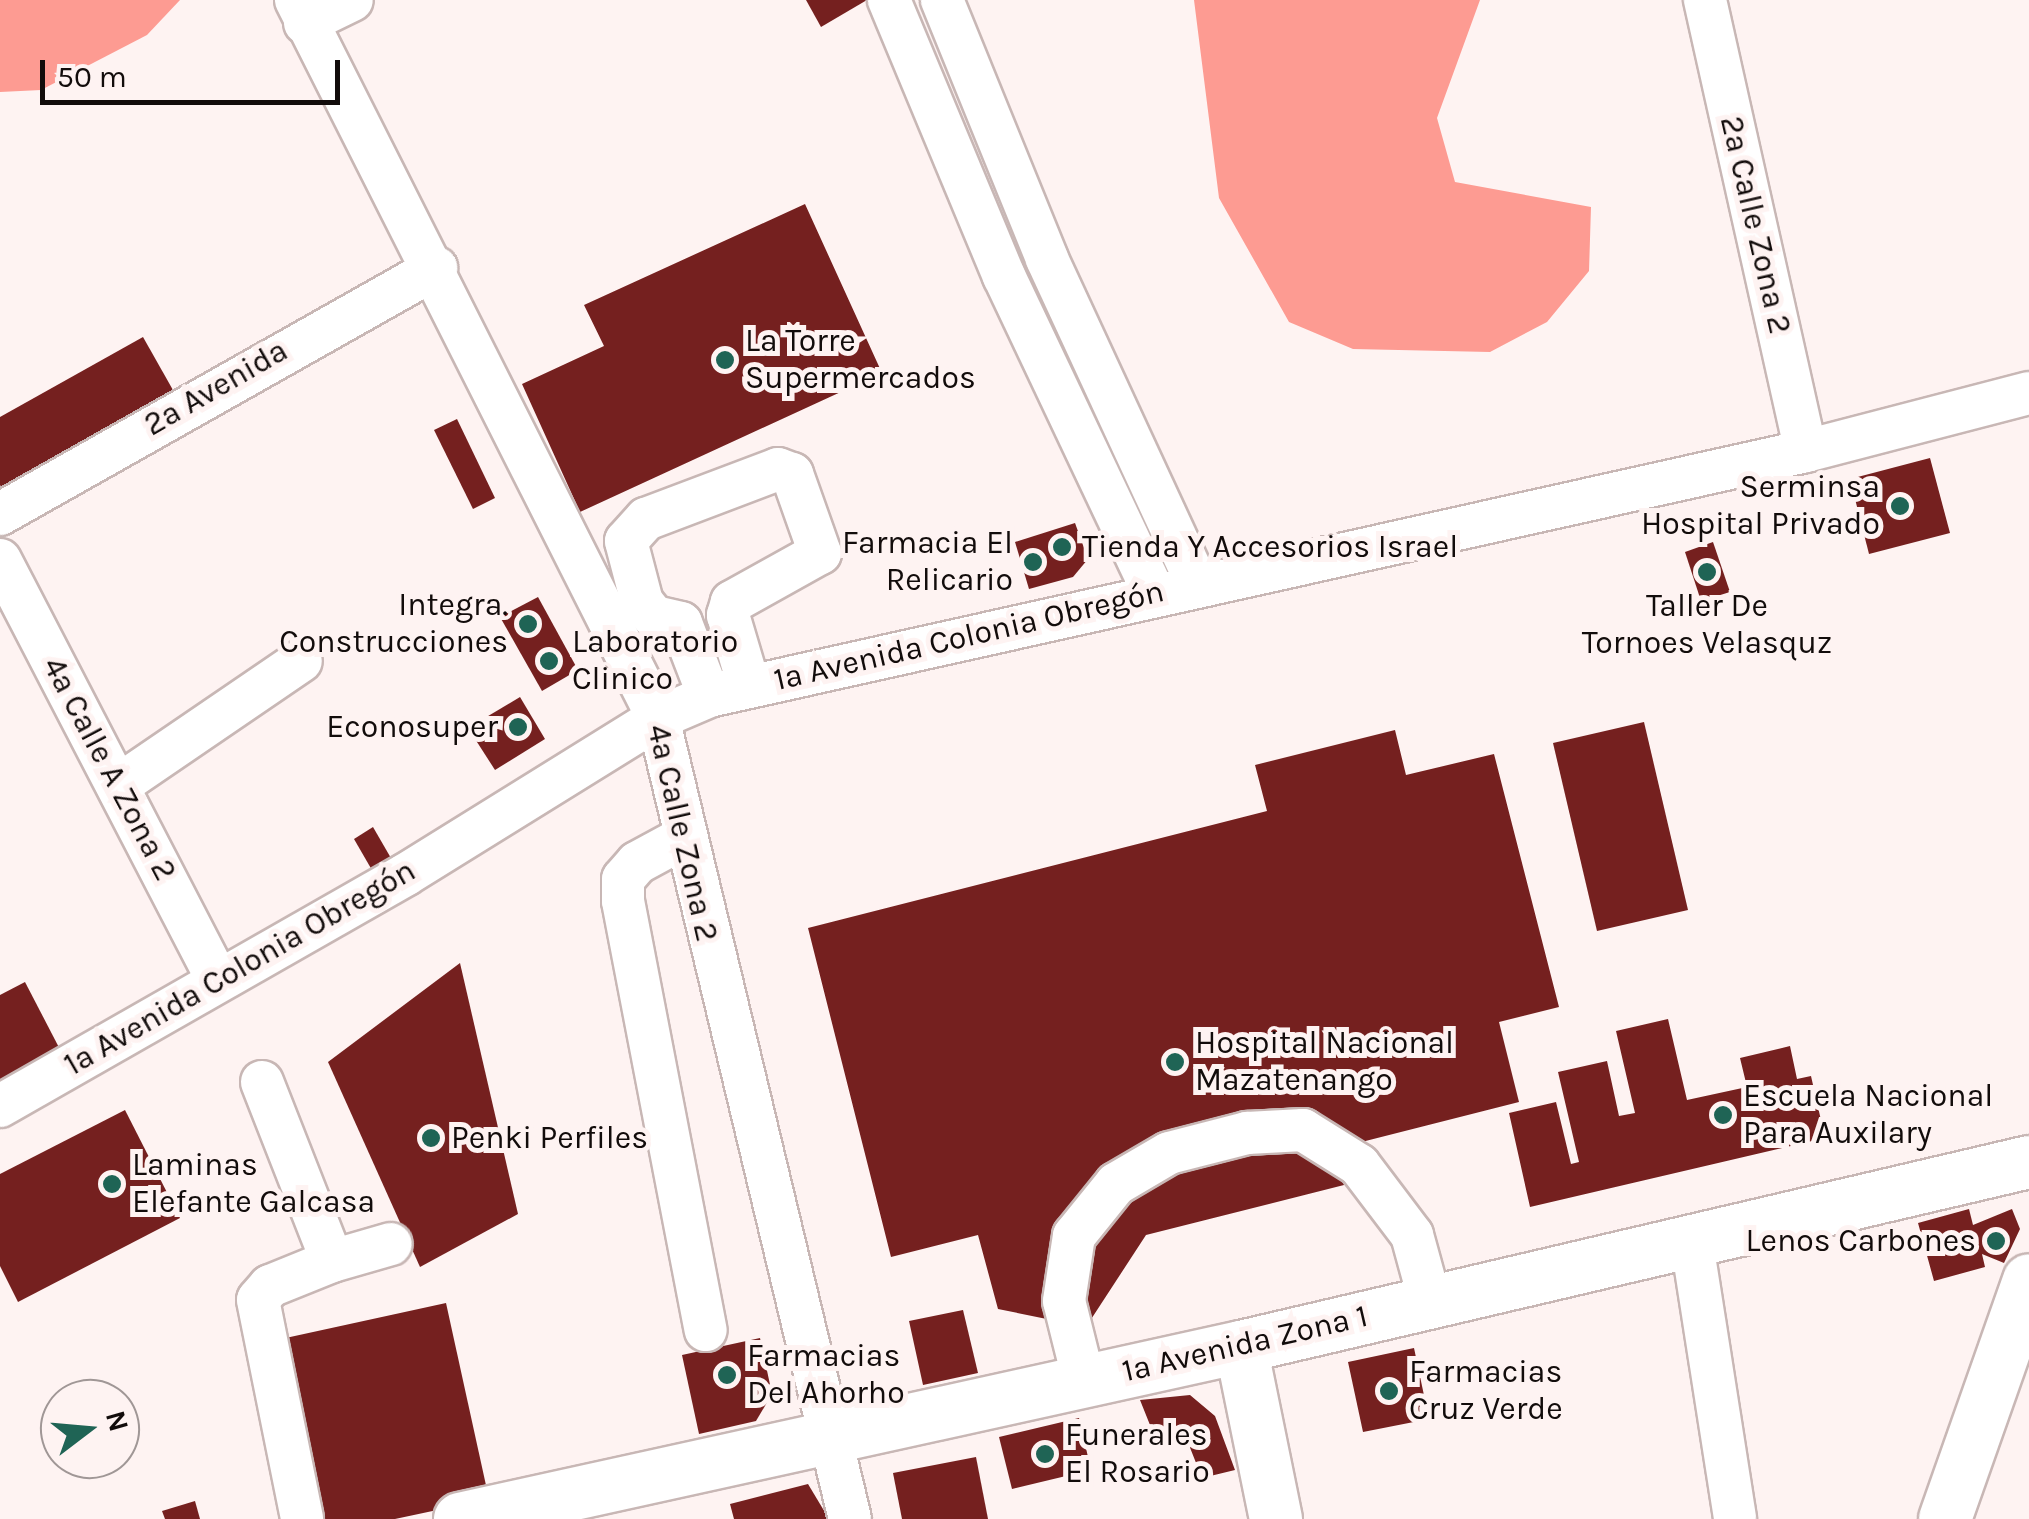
<!DOCTYPE html>
<html>
<head>
<meta charset="utf-8">
<style>
	body { margin:0 }
	#map { position:relative; width:2029px; height:1519px; overflow:hidden; background:#fef3f2; font-family:Karla,sans-serif }
	div>[style] { position:absolute }
	[style*='--x'] { left:calc(var(--x)*1px); top:calc(var(--y)*1px); width:calc(var(--w)*1px); rotate:calc(var(--a)*1deg) }
	.forest>* { inset:0; background:#fd9b92 }
	.building>* { inset:0; background:#75201f }
	.roads { filter:drop-shadow(2px 0 #c8b7b5) drop-shadow(-2px 0 #c8b7b5) drop-shadow(0 2px #c8b7b5) drop-shadow(0 -2px #c8b7b5) }
	.minor>* { height:42px; margin:-21px; padding:0 21px; transform-origin:21px; border-radius:21px; background:#fff }
	.major>* { height:52px; margin:-26px; padding:0 26px; transform-origin:26px; border-radius:26px; background:#fff }
	.dots>* { width:28px; height:28px; translate:-50% -50%; box-sizing:border-box; border:5px solid #fef3f2; border-radius:50% }
	span { translate:-50% -50%; white-space:nowrap; text-align:center; line-height:1.15; -webkit-text-stroke:10px #fef3f2; paint-order:stroke }
	.street-label { font-size:32px; color:#120c0b }
	.poi-label { font-size:32px; color:#120c0b }
	.left { translate:0 -50%; text-align:left }
	.right { translate:-100% -50%; text-align:right }
	.north { position:absolute; left:40px; top:1379px; width:100px; height:100px; box-sizing:border-box; background:#fef3f2; border:2px solid #a09796; border-radius:50%; rotate:74deg; font-size:28px; font-weight:700; line-height:40px; text-align:center; color:#120c0b }
	.north::after { content:''; display:block; margin:auto; width:35px; height:45px; background:#1f6455; clip-path:polygon(50% 0,100% 100%,50% 72%,0 100%) }
	.scale { position:absolute; left:40px; top:60px; width:300px; height:45px; box-sizing:border-box; border:5px solid #120c0b; border-top:0; padding-left:12px; font-size:30px; line-height:35px; white-space:nowrap; color:#120c0b; -webkit-text-stroke:8px #fef3f2; paint-order:stroke }
</style>
</head>
<body>
<div id="map">
	<div class="forest">
		<i style="clip-path:polygon(0 0,180px 0,147px 35px,41px 90px,0 92px)"></i>
		<i style="clip-path:polygon(1194px 0,1480px 0,1437px 118px,1455px 182px,1591px 207px,1589px 271px,1547px 322px,1490px 352px,1353px 349px,1289px 322px,1219px 198px)"></i>
	</div>
	<div class="building">
		<i style="clip-path:polygon(806px 0,867px 0,821px 27px)"></i>
		<i style="clip-path:polygon(805px 204px,882px 373px,580px 512px,522px 384px,604px 346px,584px 305px)"></i>
		<i style="clip-path:polygon(143px 337px,182px 406px,10px 503px,0 485px,0 417px)"></i>
		<i style="clip-path:polygon(457px 419px,495px 498px,473px 509px,434px 430px)"></i>
		<i style="clip-path:polygon(1930px 458px,1950px 533px,1869px 554px,1850px 479px)"></i>
		<i style="clip-path:polygon(1075px 523px,1088px 559px,1073px 577px,1029px 589px,1015px 542px)"></i>
		<i style="clip-path:polygon(1713px 542px,1730px 592px,1701px 601px,1685px 552px)"></i>
		<i style="clip-path:polygon(538px 597px,578px 670px,542px 691px,500px 617px)"></i>
		<i style="clip-path:polygon(520px 697px,545px 739px,495px 770px,468px 728px)"></i>
		<i style="clip-path:polygon(1644px 722px,1688px 910px,1597px 931px,1553px 743px)"></i>
		<i style="clip-path:polygon(1395px 730px,1406px 775px,1494px 754px,1559px 1007px,1499px 1022px,1519px 1102px,1334px 1149px,1344px 1185px,1146px 1235px,1086px 1327px,998px 1309px,978px 1235px,891px 1257px,808px 928px,1267px 811px,1255px 765px)"></i>
		<i style="clip-path:polygon(373px 827px,399px 872px,380px 884px,354px 839px)"></i>
		<i style="clip-path:polygon(460px 963px,518px 1214px,420px 1267px,328px 1062px)"></i>
		<i style="clip-path:polygon(25px 982px,66px 1061px,0 1097px,0 995px)"></i>
		<i style="clip-path:polygon(1668px 1019px,1687px 1100px,1747px 1087px,1740px 1058px,1790px 1046px,1797px 1079px,1811px 1076px,1825px 1138px,1530px 1207px,1509px 1113px,1556px 1102px,1571px 1164px,1579px 1162px,1558px 1072px,1607px 1061px,1619px 1116px,1635px 1113px,1616px 1031px)"></i>
		<i style="clip-path:polygon(125px 1110px,180px 1218px,18px 1302px,0 1266px,0 1174px)"></i>
		<i style="clip-path:polygon(1969px 1209px,1973px 1225px,2012px 1209px,2020px 1229px,2004px 1263px,1982px 1254px,1985px 1267px,1934px 1281px,1918px 1223px)"></i>
		<i style="clip-path:polygon(446px 1303px,489px 1499px,395px 1519px,321px 1519px,281px 1339px)"></i>
		<i style="clip-path:polygon(963px 1310px,978px 1373px,923px 1385px,909px 1321px)"></i>
		<i style="clip-path:polygon(760px 1338px,772px 1394px,756px 1421px,699px 1434px,682px 1355px)"></i>
		<i style="clip-path:polygon(1414px 1348px,1429px 1419px,1363px 1432px,1348px 1362px)"></i>
		<i style="clip-path:polygon(1190px 1395px,1215px 1416px,1235px 1470px,1202px 1478px,1185px 1435px,1154px 1435px,1140px 1400px)"></i>
		<i style="clip-path:polygon(1079px 1418px,1091px 1470px,1012px 1489px,999px 1437px)"></i>
		<i style="clip-path:polygon(976px 1457px,988px 1519px,902px 1519px,893px 1473px)"></i>
		<i style="clip-path:polygon(808px 1484px,829px 1519px,734px 1519px,730px 1504px)"></i>
		<i style="clip-path:polygon(195px 1501px,200px 1519px,165px 1519px,162px 1511px)"></i>
	</div>
	<div class="roads">
		<div class="minor">
			<i style="--x:296;--y:0;--w:804;--a:63.24"></i>
			<i style="--x:658;--y:718;--w:824;--a:76.52"></i>
			<i style="--x:889;--y:0;--w:299;--a:67.4"></i>
			<i style="--x:1004;--y:276;--w:351;--a:64.7"></i>
			<i style="--x:942;--y:0;--w:279;--a:67.9"></i>
			<i style="--x:1047;--y:259;--w:358;--a:65.2"></i>
			<i style="--x:1705;--y:0;--w:462;--a:77.4"></i>
			<i style="--x:305;--y:23;--w:52;--a:-26.1"></i>
			<i style="--x:0;--y:514;--w:501;--a:-29.43"></i>
			<i style="--x:0;--y:560;--w:471;--a:62.6"></i>
			<i style="--x:709;--y:696;--w:78;--a:-111"></i>
			<i style="--x:681;--y:623;--w:28;--a:-167"></i>
			<i style="--x:654;--y:617;--w:19;--a:-129"></i>
			<i style="--x:642;--y:602;--w:63;--a:-104.7"></i>
			<i style="--x:626;--y:541;--w:30;--a:-48"></i>
			<i style="--x:646;--y:519;--w:141;--a:-20.7"></i>
			<i style="--x:778;--y:469;--w:15;--a:20"></i>
			<i style="--x:792;--y:474;--w:84;--a:70.5"></i>
			<i style="--x:820;--y:553;--w:101;--a:150.9"></i>
			<i style="--x:732;--y:602;--w:14;--a:107"></i>
			<i style="--x:728;--y:615;--w:74;--a:73.5"></i>
			<i style="--x:119;--y:785;--w:220;--a:-34.3"></i>
			<i style="--x:683;--y:838;--w:52;--a:151.5"></i>
			<i style="--x:637;--y:863;--w:21;--a:131"></i>
			<i style="--x:623;--y:879;--w:22;--a:90"></i>
			<i style="--x:623;--y:901;--w:437;--a:79.1"></i>
			<i style="--x:262;--y:1082;--w:192;--a:68.6"></i>
			<i style="--x:332;--y:1261;--w:67;--a:158"></i>
			<i style="--x:270;--y:1286;--w:18;--a:131"></i>
			<i style="--x:258;--y:1300;--w:223;--a:78.6"></i>
			<i style="--x:0;--y:1106;--w:466;--a:-29.7"></i>
			<i style="--x:405;--y:875;--w:298;--a:-31.8"></i>
			<i style="--x:658;--y:718;--w:56;--a:-23.3"></i>
			<i style="--x:709;--y:696;--w:1124;--a:-12.59"></i>
			<i style="--x:1806;--y:451;--w:230;--a:-14.6"></i>
			<i style="--x:1691;--y:1237;--w:285;--a:81.1"></i>
			<i style="--x:332;--y:1261;--w:61;--a:-16.1"></i>
			<i style="--x:1084;--y:1381;--w:82;--a:-104"></i>
			<i style="--x:1064;--y:1301;--w:66;--a:-81.3"></i>
			<i style="--x:1074;--y:1236;--w:67;--a:-51.1"></i>
			<i style="--x:1116;--y:1184;--w:61;--a:-30.3"></i>
			<i style="--x:1169;--y:1153;--w:81;--a:-14.4"></i>
			<i style="--x:1247;--y:1133;--w:56;--a:-3.1"></i>
			<i style="--x:1303;--y:1130;--w:66;--a:32"></i>
			<i style="--x:1359;--y:1165;--w:88;--a:52.9"></i>
			<i style="--x:1412;--y:1235;--w:68;--a:74.7"></i>
		</div>
		<div class="major">
			<i style="--x:1241;--y:1347;--w:176;--a:78.5"></i>
			<i style="--x:460;--y:1519;--w:800;--a:-12.42"></i>
			<i style="--x:1241;--y:1347;--w:809;--a:-13.21"></i>
			<i style="--x:1945;--y:1519;--w:253;--a:-70.6"></i>
		</div>
	</div>
	<div class="dots">
		<i style="left:725px;top:360px;background:#1f6455"></i>
		<i style="left:1900px;top:506px;background:#1f6455"></i>
		<i style="left:1062px;top:547px;background:#1f6455"></i>
		<i style="left:1033px;top:562px;background:#1f6455"></i>
		<i style="left:1707px;top:572px;background:#1f6455"></i>
		<i style="left:528px;top:624px;background:#1f6455"></i>
		<i style="left:549px;top:661px;background:#1f6455"></i>
		<i style="left:518px;top:727px;background:#1f6455"></i>
		<i style="left:1175px;top:1062px;background:#1f6455"></i>
		<i style="left:1723px;top:1115px;background:#1f6455"></i>
		<i style="left:431px;top:1138px;background:#1f6455"></i>
		<i style="left:112px;top:1184px;background:#1f6455"></i>
		<i style="left:1996px;top:1241px;background:#1f6455"></i>
		<i style="left:727px;top:1375px;background:#1f6455"></i>
		<i style="left:1389px;top:1391px;background:#1f6455"></i>
		<i style="left:1045px;top:1454px;background:#1f6455"></i>
	</div>
	<div class="street-label">
		<span style="left:1755px;top:225px;rotate:77deg">2a Calle Zona 2</span>
		<span style="left:216px;top:388px;rotate:-30deg">2a Avenida</span>
		<span style="left:969px;top:636px;rotate:-13deg">1a Avenida Colonia Obregón</span>
		<span style="left:109px;top:769px;rotate:62deg">4a Calle A Zona 2</span>
		<span style="left:682px;top:833px;rotate:77deg">4a Calle Zona 2</span>
		<span style="left:240px;top:968px;rotate:-30deg">1a Avenida Colonia Obregón</span>
		<span style="left:1245px;top:1344px;rotate:-13deg">1a Avenida Zona 1</span>
	</div>
	<div class="poi-label">
		<span class="left" style="left:745px;top:360px">La Torre<br>Supermercados</span>
		<span class="right" style="left:1880px;top:506px">Serminsa<br>Hospital Privado</span>
		<span class="right" style="left:1013px;top:562px">Farmacia El<br>Relicario</span>
		<span class="left" style="left:1082px;top:547px">Tienda Y Accesorios Israel</span>
		<span class="right" style="left:508px;top:624px">Integra.<br>Construcciones</span>
		<span style="left:1707px;top:625px">Taller De<br>Tornoes Velasquz</span>
		<span class="left" style="left:572px;top:661px">Laboratorio<br>Clinico</span>
		<span class="right" style="left:498px;top:727px">Econosuper</span>
		<span class="left" style="left:1195px;top:1062px">Hospital Nacional<br>Mazatenango</span>
		<span class="left" style="left:1743px;top:1115px">Escuela Nacional<br>Para Auxilary</span>
		<span class="left" style="left:451px;top:1138px">Penki Perfiles</span>
		<span class="left" style="left:132px;top:1184px">Laminas<br>Elefante Galcasa</span>
		<span class="right" style="left:1976px;top:1241px">Lenos Carbones</span>
		<span class="left" style="left:747px;top:1375px">Farmacias<br>Del Ahorho</span>
		<span class="left" style="left:1409px;top:1391px">Farmacias<br>Cruz Verde</span>
		<span class="left" style="left:1065px;top:1454px">Funerales<br>El Rosario</span>
	</div>
	<div class="north">N</div>
	<div class="scale">50 m</div>
</div>
</body>
</html>
